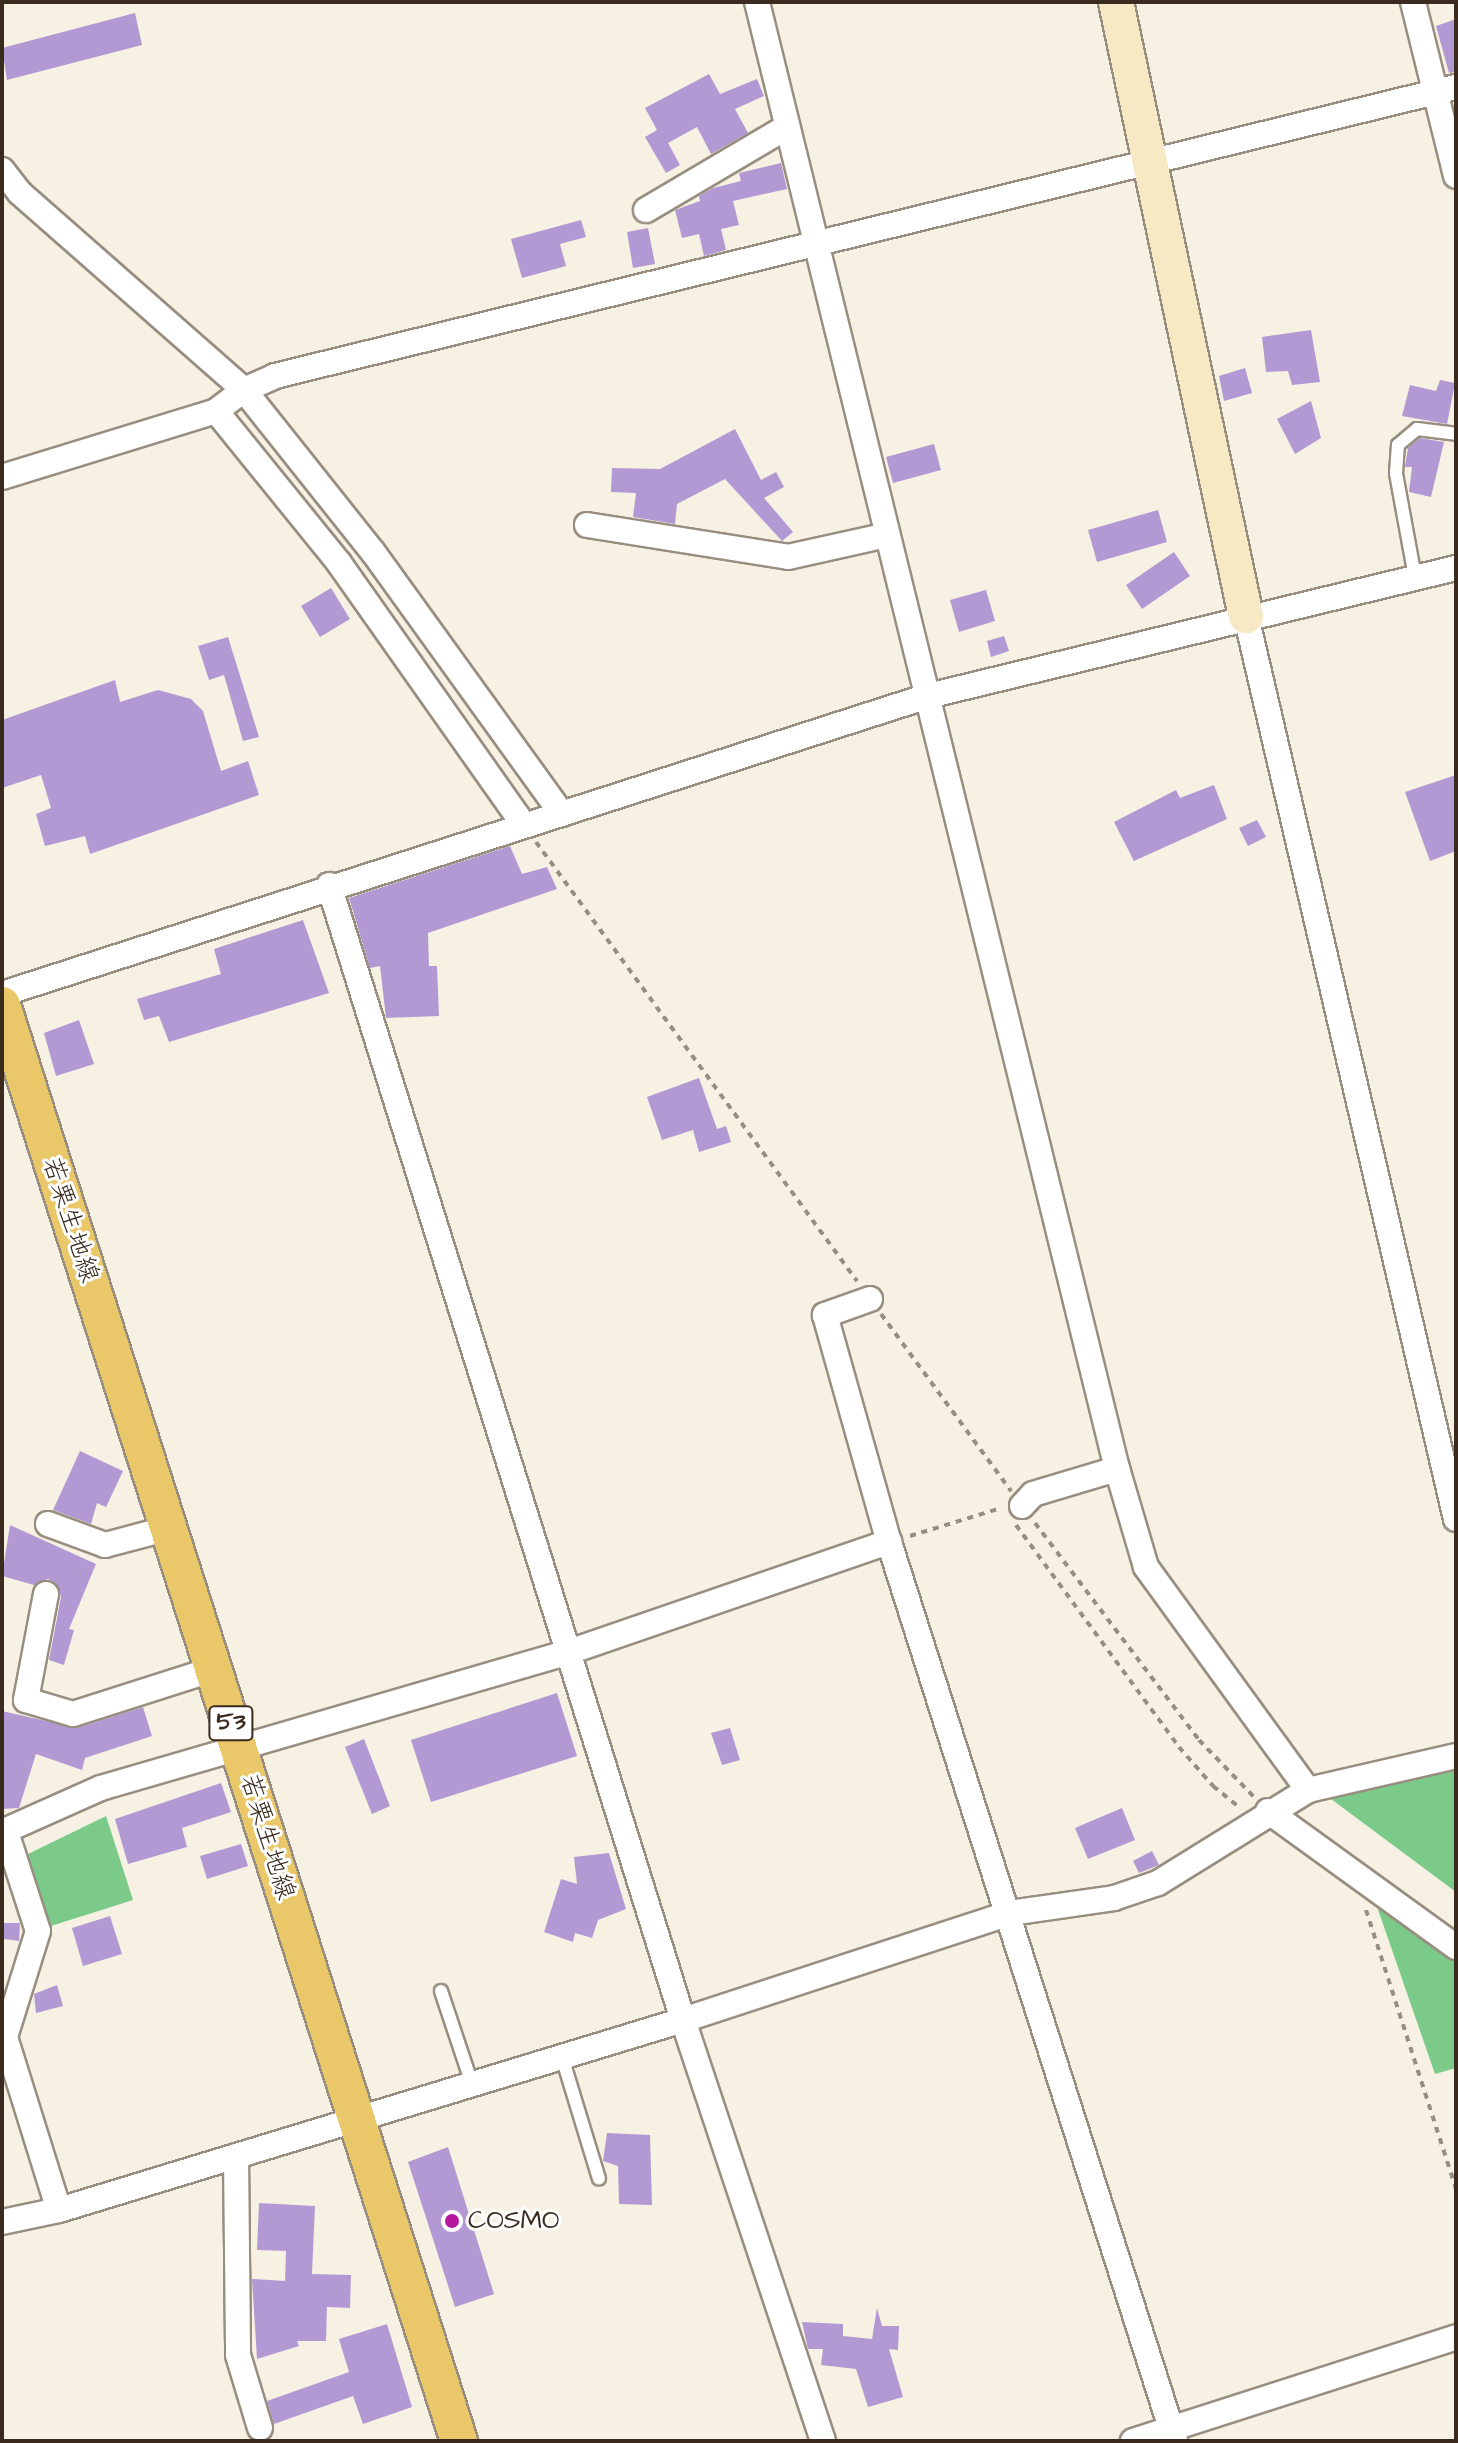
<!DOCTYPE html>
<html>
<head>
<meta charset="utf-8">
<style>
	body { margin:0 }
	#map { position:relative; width:1458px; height:2443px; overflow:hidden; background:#f6f1e2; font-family:"Architects Daughter","Klee One",sans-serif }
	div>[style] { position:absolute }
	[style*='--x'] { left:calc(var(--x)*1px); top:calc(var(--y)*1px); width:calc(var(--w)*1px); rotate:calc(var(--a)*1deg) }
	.green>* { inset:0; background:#7bca8a }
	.building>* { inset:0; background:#b399d4 }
	.path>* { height:4px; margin-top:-2px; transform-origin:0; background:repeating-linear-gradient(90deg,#988e80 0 6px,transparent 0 12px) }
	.roads { filter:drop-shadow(2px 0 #988e80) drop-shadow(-2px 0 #988e80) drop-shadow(0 2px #988e80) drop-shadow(0 -2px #988e80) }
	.lane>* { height:12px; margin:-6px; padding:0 6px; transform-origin:6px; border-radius:6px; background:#fff }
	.street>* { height:24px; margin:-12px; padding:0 12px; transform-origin:12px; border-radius:12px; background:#fff }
	.secondary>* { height:34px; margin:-17px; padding:0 17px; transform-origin:17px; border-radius:17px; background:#f7e9c3 }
	.primary>* { height:36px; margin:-18px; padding:0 18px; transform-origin:18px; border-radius:18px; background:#eac769 }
	.dots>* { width:22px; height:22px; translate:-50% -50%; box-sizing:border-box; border:4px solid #fff; border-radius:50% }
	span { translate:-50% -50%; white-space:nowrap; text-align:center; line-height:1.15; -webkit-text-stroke:6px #fff; paint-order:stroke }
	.shield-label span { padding:2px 6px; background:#fff; border:2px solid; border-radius:6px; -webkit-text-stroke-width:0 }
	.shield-label { font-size:24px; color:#3b2a1e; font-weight:700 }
	.street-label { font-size:26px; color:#3b2a1e }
	.poi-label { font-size:26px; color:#3b2a1e }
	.left { translate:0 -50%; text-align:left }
	.frame { position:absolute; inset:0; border:4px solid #3b2a1e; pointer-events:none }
</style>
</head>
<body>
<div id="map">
	<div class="green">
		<i style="clip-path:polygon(1456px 1767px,1456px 1892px,1327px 1796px)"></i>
		<i style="clip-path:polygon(106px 1816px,133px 1900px,51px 1926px,28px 1854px)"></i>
		<i style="clip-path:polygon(1374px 1898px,1456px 1962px,1456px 2068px,1435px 2074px)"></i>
	</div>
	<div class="building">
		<i style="clip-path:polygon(135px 13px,142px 45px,7px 80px,2px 48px)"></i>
		<i style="clip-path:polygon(1456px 19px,1456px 72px,1449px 73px,1436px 26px)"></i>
		<i style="clip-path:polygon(709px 74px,720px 94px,757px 79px,764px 96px,735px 109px,748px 133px,711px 154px,697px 127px,668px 143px,680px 165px,666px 173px,645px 137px,657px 130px,645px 108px)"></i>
		<i style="clip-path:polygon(781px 163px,787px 189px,733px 201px,739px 225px,721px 229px,726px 250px,704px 256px,699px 234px,682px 238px,675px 210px,700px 201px,699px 196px,713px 188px,741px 181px,739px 173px)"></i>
		<i style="clip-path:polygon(581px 220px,586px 237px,560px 244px,566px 266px,522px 278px,511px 239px)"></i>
		<i style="clip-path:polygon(648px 228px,655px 264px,633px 268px,627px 232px)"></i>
		<i style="clip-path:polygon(1311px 330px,1320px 382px,1292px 385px,1288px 371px,1266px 372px,1262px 337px)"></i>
		<i style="clip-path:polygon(1245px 368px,1252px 393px,1224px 401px,1219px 376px)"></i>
		<i style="clip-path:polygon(1440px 380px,1455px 383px,1447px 424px,1402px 416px,1410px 385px,1436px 391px)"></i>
		<i style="clip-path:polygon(1311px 401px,1321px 438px,1295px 454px,1277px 419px)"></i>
		<i style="clip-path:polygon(735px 429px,761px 480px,776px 472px,784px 487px,764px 498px,793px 532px,782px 541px,725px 479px,677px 504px,675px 524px,633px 517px,636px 493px,611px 492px,612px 468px,660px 469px)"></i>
		<i style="clip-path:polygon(1420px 438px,1444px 442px,1431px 497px,1409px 492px,1412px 467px,1405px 467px,1406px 460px,1408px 448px)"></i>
		<i style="clip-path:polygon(934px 444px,941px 470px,893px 483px,886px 457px)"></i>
		<i style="clip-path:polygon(1158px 510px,1167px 542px,1097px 562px,1088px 530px)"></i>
		<i style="clip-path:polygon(1174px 552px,1190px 576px,1142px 609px,1126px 585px)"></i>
		<i style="clip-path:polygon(331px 588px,350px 619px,320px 637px,301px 606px)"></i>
		<i style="clip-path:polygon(986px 590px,995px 621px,959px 632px,950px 600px)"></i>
		<i style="clip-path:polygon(1004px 636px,1009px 651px,991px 657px,987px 641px)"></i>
		<i style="clip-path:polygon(228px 637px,259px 737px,243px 741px,224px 675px,209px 680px,198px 646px)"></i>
		<i style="clip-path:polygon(115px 680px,120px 702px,158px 690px,191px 699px,203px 711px,221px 771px,248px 761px,259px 795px,90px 854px,85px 836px,45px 846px,36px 814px,51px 808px,41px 775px,2px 788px,2px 720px)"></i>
		<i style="clip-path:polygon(1456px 775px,1456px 851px,1430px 861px,1405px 792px)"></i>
		<i style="clip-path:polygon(1214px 785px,1227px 819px,1134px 861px,1114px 822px,1176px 790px,1180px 798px)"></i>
		<i style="clip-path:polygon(1257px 820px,1266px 837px,1248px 846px,1239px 828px)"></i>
		<i style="clip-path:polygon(510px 846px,522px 874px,547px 867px,557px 889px,428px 933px,429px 966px,437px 966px,439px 1016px,386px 1018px,380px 966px,370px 968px,349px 898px)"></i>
		<i style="clip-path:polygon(303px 920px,329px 993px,169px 1042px,159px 1016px,144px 1020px,137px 999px,221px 974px,214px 949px)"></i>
		<i style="clip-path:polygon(79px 1020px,94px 1064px,56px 1076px,44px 1033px)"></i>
		<i style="clip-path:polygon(699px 1078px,717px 1129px,726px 1126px,731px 1142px,699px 1152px,693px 1130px,662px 1140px,647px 1097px)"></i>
		<i style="clip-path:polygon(80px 1451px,123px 1471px,106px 1507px,97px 1503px,91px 1524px,53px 1510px)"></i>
		<i style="clip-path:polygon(10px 1525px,96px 1564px,69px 1629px,74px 1630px,64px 1665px,49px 1660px,61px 1597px,56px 1583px,48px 1579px,34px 1585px,2px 1576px)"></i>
		<i style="clip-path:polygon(557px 1693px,577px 1756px,431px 1802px,411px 1740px)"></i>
		<i style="clip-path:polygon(143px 1707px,152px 1736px,85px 1758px,82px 1770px,36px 1754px,19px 1808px,2px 1809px,2px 1711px,77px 1728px)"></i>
		<i style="clip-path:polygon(730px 1728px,740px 1760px,722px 1765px,711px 1733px)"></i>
		<i style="clip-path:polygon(364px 1739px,390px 1806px,372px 1814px,345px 1747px)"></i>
		<i style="clip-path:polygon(221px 1783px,231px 1812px,182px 1828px,187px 1847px,128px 1864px,115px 1819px)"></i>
		<i style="clip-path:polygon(1122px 1808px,1135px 1840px,1088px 1859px,1075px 1828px)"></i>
		<i style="clip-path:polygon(241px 1844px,248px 1866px,207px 1879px,200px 1856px)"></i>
		<i style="clip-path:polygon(1152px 1851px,1159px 1865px,1139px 1873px,1133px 1861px)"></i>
		<i style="clip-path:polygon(609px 1853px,626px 1909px,598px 1920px,592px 1938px,575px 1933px,573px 1942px,544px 1932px,561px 1879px,577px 1884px,574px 1857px)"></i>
		<i style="clip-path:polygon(110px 1916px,122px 1954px,83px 1966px,72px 1928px)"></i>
		<i style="clip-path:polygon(3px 1923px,20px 1923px,19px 1941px,4px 1939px)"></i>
		<i style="clip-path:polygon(57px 1985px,63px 2006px,36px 2013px,34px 1994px)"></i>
		<i style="clip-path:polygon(607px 2133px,650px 2135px,652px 2205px,619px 2204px,618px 2166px,603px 2161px)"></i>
		<i style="clip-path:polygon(448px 2147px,494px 2294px,455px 2307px,408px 2162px)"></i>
		<i style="clip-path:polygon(259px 2203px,315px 2206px,312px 2274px,351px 2275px,350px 2308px,327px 2307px,326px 2341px,297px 2341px,299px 2346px,257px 2359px,252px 2279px,285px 2281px,286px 2251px,257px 2250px)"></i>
		<i style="clip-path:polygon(877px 2308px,882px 2326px,899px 2326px,898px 2350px,889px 2349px,903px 2397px,868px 2407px,856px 2369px,821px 2365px,823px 2349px,808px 2349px,802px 2322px,843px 2324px,843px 2336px,872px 2339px)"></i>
		<i style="clip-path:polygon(387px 2324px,412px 2407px,363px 2424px,353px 2396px,274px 2424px,267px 2401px,349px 2372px,339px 2339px)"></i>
	</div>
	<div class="path">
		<i style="--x:536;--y:842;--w:544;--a:53.83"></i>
		<i style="--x:881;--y:1314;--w:220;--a:53.7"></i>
		<i style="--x:1035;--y:1523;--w:272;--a:52.9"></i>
		<i style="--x:1199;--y:1740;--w:79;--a:46"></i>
		<i style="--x:1016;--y:1525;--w:275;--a:53.7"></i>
		<i style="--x:1179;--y:1747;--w:52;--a:48.9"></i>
		<i style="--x:1213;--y:1786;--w:36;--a:39"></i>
		<i style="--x:910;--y:1536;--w:95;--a:-17.1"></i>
		<i style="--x:1366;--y:1910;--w:293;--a:72.1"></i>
	</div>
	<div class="roads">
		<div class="lane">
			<i style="--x:1415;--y:577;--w:106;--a:-100.4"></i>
			<i style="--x:1396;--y:473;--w:28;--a:-86"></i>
			<i style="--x:1398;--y:445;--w:25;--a:-40"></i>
			<i style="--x:1417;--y:429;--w:39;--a:7"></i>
			<i style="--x:441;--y:1991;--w:98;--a:71.6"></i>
			<i style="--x:562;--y:2057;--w:127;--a:73.1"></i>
		</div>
		<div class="street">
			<i style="--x:757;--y:2;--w:1506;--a:76.21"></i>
			<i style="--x:1116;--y:1465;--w:106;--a:73.6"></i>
			<i style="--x:1146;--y:1567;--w:276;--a:54"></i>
			<i style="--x:1413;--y:2;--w:179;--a:76.1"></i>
			<i style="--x:2;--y:170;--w:29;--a:52"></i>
			<i style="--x:20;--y:193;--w:298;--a:41.3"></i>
			<i style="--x:244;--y:390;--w:207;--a:51.5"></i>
			<i style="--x:373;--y:552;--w:323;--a:54.2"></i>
			<i style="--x:646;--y:210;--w:164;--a:-30.5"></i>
			<i style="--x:216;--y:411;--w:196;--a:51"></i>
			<i style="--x:339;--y:563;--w:319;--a:54.8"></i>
			<i style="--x:2;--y:477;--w:224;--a:-17.1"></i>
			<i style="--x:216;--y:411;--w:35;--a:-37"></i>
			<i style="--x:244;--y:390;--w:34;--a:-24"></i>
			<i style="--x:275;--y:376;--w:1216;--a:-13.75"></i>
			<i style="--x:587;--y:525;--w:204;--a:9"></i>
			<i style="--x:788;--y:557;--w:101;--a:-12.5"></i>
			<i style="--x:1246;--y:616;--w:927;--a:76.91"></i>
			<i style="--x:329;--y:885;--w:1189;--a:72.68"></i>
			<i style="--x:683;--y:2020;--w:344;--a:-18.1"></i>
			<i style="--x:1010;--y:1913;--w:105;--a:-8.2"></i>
			<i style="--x:1114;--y:1898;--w:46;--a:-18.8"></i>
			<i style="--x:1158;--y:1883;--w:176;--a:-31.8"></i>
			<i style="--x:1308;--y:1790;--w:152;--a:-12.9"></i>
			<i style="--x:2;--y:994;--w:973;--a:-17.84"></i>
			<i style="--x:928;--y:696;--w:543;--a:-13.63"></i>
			<i style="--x:870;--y:1299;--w:48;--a:160.4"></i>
			<i style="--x:825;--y:1315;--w:236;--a:74.3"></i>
			<i style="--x:889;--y:1542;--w:943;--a:72.35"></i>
			<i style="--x:1022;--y:1506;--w:16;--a:-47"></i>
			<i style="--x:1033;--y:1494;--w:88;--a:-16.6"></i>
			<i style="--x:48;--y:1524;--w:61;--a:20.2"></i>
			<i style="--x:105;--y:1545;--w:66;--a:-14.9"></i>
			<i style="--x:46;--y:1594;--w:108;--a:100.7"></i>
			<i style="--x:26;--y:1700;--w:49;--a:16.6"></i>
			<i style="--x:73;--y:1714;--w:148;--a:-17.7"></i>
			<i style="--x:1268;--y:1811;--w:232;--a:35.9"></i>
			<i style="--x:2;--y:1832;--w:108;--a:-24"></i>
			<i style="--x:101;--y:1788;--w:484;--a:-16.2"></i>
			<i style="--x:566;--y:1653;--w:342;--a:-19"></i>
			<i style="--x:6;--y:1832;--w:104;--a:72.1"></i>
			<i style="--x:38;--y:1931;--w:111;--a:107.3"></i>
			<i style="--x:5;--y:2037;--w:181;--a:72.7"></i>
			<i style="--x:236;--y:2156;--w:199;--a:89.4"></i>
			<i style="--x:238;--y:2355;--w:76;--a:73.2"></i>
			<i style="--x:2;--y:2222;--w:58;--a:-11.9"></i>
			<i style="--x:59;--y:2210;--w:652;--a:-16.93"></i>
			<i style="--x:683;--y:2020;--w:444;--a:71.6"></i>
			<i style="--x:1133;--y:2441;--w:339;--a:-17.8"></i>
		</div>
		<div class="secondary">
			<i style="--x:1116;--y:2;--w:628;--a:78.05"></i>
		</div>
		<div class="primary">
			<i style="--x:2;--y:1005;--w:1507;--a:72.35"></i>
		</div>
	</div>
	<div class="dots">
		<i style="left:452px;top:2221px;background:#b5179e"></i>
	</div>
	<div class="shield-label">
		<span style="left:231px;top:1723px">53</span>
	</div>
	<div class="street-label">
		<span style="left:70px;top:1220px;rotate:72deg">若栗生地線</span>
		<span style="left:267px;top:1837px;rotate:73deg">若栗生地線</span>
	</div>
	<div class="poi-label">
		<span class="left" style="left:468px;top:2221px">COSMO</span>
	</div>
	<div class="frame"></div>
</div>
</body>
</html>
